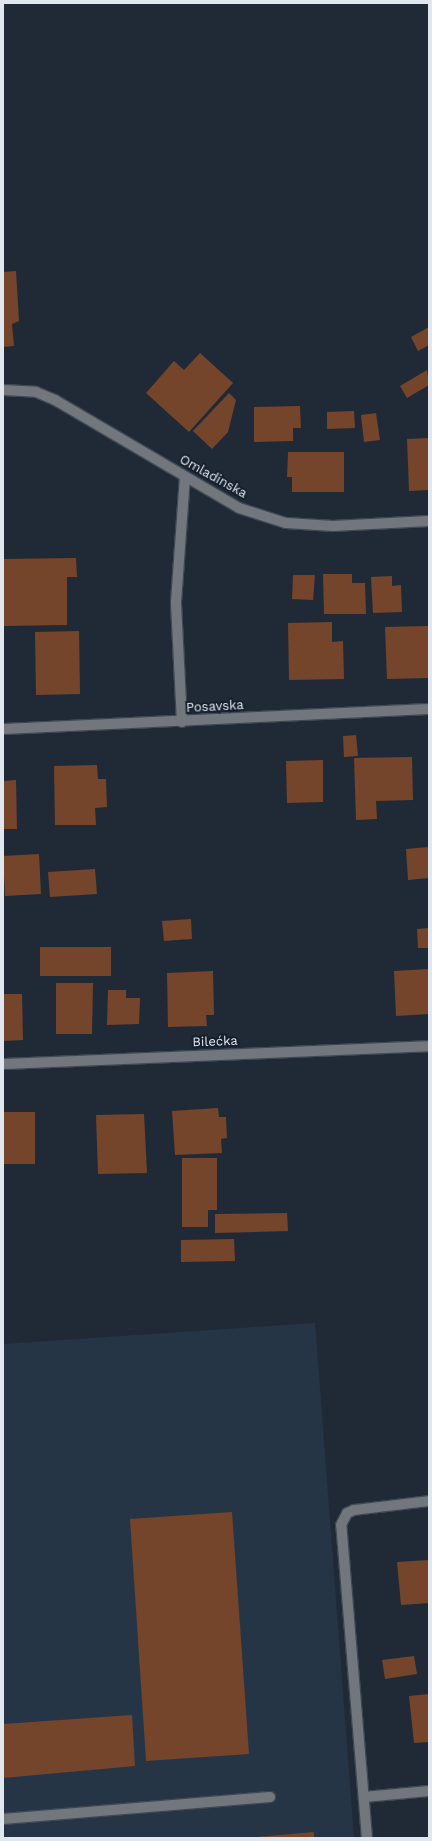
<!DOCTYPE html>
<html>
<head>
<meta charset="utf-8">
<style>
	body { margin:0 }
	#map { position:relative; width:432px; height:1841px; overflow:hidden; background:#202a37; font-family:"Work Sans",sans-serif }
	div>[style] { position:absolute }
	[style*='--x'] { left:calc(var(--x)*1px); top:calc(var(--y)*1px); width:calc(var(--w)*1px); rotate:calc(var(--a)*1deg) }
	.built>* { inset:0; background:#263545 }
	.building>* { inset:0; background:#74452a }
	.roads { filter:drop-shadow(1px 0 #3f4854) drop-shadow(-1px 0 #3f4854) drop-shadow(0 1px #3f4854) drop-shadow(0 -1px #3f4854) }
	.minor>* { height:10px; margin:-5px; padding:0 5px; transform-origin:5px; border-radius:5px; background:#72777e }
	span { translate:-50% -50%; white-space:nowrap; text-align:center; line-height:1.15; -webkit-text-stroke:4px #16202d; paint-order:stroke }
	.street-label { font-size:13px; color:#e0e7ef }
	.frame { position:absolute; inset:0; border:4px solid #e0e7ef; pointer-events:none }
</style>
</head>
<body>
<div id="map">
	<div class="built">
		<i style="clip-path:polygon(315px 1323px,354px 1838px,3px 1838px,3px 1344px)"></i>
	</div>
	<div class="building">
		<i style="clip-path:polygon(16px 271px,19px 321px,12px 324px,14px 346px,3px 347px,3px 272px)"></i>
		<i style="clip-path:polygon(429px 327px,429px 345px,418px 351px,411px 337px)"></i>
		<i style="clip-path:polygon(200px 353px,233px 383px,189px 432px,146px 393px,174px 361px,184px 370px)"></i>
		<i style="clip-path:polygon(427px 370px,429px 385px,407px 398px,400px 386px)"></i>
		<i style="clip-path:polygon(229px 393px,236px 400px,228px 432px,212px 449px,193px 431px)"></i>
		<i style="clip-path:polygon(300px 406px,301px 428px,293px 428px,293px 441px,254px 442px,254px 407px)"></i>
		<i style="clip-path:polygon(354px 411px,355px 428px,327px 429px,327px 412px)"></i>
		<i style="clip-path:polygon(376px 413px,380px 440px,364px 442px,361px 415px)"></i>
		<i style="clip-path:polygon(429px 438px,429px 490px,409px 491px,407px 439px)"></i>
		<i style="clip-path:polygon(288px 452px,344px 452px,344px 492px,292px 492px,292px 477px,287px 477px)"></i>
		<i style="clip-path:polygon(76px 558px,77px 577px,67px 577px,67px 625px,3px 626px,3px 559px)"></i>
		<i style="clip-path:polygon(323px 574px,352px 574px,352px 583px,365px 583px,366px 614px,324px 614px)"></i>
		<i style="clip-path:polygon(293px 575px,315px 575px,313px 600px,292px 599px)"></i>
		<i style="clip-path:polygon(392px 576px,392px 586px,401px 585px,402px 612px,373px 613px,371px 577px)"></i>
		<i style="clip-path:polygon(332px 622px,332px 642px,343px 641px,344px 679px,289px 680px,288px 623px)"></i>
		<i style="clip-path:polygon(429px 626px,429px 678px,387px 679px,385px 627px)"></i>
		<i style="clip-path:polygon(79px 631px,80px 694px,36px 695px,35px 632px)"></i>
		<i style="clip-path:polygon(356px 735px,358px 756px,344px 757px,343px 736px)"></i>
		<i style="clip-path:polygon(412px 757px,413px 800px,376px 801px,377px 819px,356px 820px,354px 758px)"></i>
		<i style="clip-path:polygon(323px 760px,323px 802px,287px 803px,286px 761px)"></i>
		<i style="clip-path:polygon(97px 765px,98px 779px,106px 779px,107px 807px,95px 808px,96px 825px,55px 825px,54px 766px)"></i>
		<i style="clip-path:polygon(16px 780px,17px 829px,3px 829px,3px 781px)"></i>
		<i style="clip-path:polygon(429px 847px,429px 878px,408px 880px,406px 849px)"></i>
		<i style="clip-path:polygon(39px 854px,41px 894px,5px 896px,3px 856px)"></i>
		<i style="clip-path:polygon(95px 869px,97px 894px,50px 897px,48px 872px)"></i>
		<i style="clip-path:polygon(191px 919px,192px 939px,164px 941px,162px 921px)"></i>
		<i style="clip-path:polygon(429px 928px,429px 948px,418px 948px,417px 929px)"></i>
		<i style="clip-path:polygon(40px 947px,111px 947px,111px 976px,40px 976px)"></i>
		<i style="clip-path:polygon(429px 969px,429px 1014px,396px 1016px,394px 971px)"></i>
		<i style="clip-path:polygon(213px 971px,214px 1015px,206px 1015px,207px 1026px,168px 1027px,167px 973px)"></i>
		<i style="clip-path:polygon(56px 983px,93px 983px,92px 1034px,56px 1034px)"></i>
		<i style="clip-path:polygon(108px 990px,126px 990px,126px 998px,140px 998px,139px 1024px,107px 1025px)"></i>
		<i style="clip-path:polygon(3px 994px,22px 994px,23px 1040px,3px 1041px)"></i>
		<i style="clip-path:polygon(218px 1108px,219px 1117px,226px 1117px,227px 1138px,221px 1139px,222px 1153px,175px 1155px,172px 1111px)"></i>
		<i style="clip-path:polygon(3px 1112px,35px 1112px,35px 1164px,3px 1164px)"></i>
		<i style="clip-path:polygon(144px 1114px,147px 1173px,98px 1174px,96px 1115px)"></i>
		<i style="clip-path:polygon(182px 1158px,217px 1158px,217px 1210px,208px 1210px,208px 1227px,182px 1227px)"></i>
		<i style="clip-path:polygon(287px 1213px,288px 1231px,215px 1233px,215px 1214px)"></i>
		<i style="clip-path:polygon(234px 1239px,235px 1261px,181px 1262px,181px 1240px)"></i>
		<i style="clip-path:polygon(232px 1512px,249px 1754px,146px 1761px,130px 1519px)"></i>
		<i style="clip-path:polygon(429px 1560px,429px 1603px,401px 1605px,397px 1562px)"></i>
		<i style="clip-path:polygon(414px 1656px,417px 1674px,385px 1679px,382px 1660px)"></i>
		<i style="clip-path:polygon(429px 1694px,429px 1742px,414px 1743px,409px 1696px)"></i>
		<i style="clip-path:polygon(132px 1715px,135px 1766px,3px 1778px,3px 1724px)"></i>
		<i style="clip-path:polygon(314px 1832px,314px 1838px,256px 1838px,256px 1837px)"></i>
	</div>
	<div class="roads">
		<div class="minor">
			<i style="--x:3;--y:390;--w:33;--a:3"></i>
			<i style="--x:36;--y:392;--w:21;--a:23"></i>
			<i style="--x:55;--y:400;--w:213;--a:30.4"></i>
			<i style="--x:239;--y:508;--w:49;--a:17.7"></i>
			<i style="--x:286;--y:523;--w:47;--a:3.7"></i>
			<i style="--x:333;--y:526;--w:96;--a:-3"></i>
			<i style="--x:182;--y:722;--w:120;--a:-92.9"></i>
			<i style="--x:176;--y:602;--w:125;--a:-85.9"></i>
			<i style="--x:3;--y:729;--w:426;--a:-2.7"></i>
			<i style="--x:3;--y:1064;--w:426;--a:-2.4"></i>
			<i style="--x:364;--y:1797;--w:65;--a:-5.3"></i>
			<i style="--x:3;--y:1819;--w:268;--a:-4.7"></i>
			<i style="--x:367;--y:1838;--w:314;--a:-94.7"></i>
			<i style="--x:341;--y:1525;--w:13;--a:-63"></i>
			<i style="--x:347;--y:1513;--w:8;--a:-23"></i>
			<i style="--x:354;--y:1510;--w:76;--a:-6.8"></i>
		</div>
	</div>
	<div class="street-label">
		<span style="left:213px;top:477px;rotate:29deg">Omladinska</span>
		<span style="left:215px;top:707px;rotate:-3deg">Posavska</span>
		<span style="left:215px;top:1042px;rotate:-2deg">Bilećka</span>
	</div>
	<div class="frame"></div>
</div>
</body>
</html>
